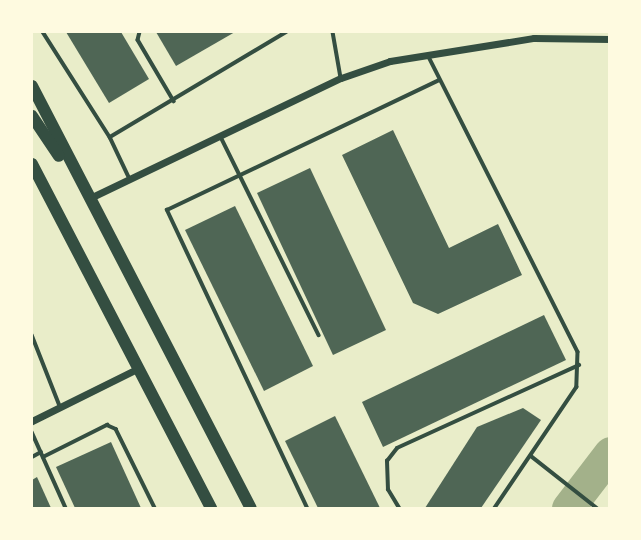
<!DOCTYPE html>
<html>
<head>
<meta charset="utf-8">
<style>
	body { margin:0 }
	#map { position:relative; width:641px; height:540px; overflow:hidden; background:#e9edc9; font-family:Jost,sans-serif }
	div>[style] { position:absolute }
	[style*='--x'] { left:calc(var(--x)*1px); top:calc(var(--y)*1px); width:calc(var(--w)*1px); rotate:calc(var(--a)*1deg) }
	.river>* { height:33px; margin:-16.5px; padding:0 16.5px; transform-origin:16.5px; border-radius:16.5px; background:#a3b18a }
	.building>* { inset:0; background:#4f6655 }
	.service>* { height:3.5px; margin:-1.75px; padding:0 1.75px; transform-origin:1.75px; border-radius:1.75px; background:#344e41 }
	.minor>* { height:7px; margin:-3.5px; padding:0 3.5px; transform-origin:3.5px; border-radius:3.5px; background:#344e41 }
	.primary>* { height:12px; margin:-6px; padding:0 6px; transform-origin:6px; border-radius:6px; background:#344e41 }
	span { translate:-50% -50%; white-space:nowrap; text-align:center; line-height:1.15; -webkit-text-stroke:7px #fefae0; paint-order:stroke }
	.frame { position:absolute; inset:0; border:33px solid #fefae0; pointer-events:none }
</style>
</head>
<body>
<div id="map">
	<div class="river">
		<i style="--x:568;--y:508;--w:69;--a:-52.6"></i>
	</div>
	<div class="building">
		<i style="clip-path:polygon(66px 32px,121px 32px,149px 79px,109px 103px)"></i>
		<i style="clip-path:polygon(156px 32px,235px 32px,176px 66px)"></i>
		<i style="clip-path:polygon(393px 130px,449px 248px,498px 224px,522px 275px,438px 314px,413px 303px,342px 155px)"></i>
		<i style="clip-path:polygon(310px 168px,386px 330px,333px 355px,257px 193px)"></i>
		<i style="clip-path:polygon(235px 206px,313px 366px,264px 391px,185px 230px)"></i>
		<i style="clip-path:polygon(544px 315px,566px 360px,383px 447px,362px 402px)"></i>
		<i style="clip-path:polygon(523px 408px,541px 420px,481px 508px,425px 508px,477px 427px)"></i>
		<i style="clip-path:polygon(335px 416px,380px 508px,318px 508px,285px 441px)"></i>
		<i style="clip-path:polygon(111px 442px,141px 508px,75px 508px,56px 467px)"></i>
		<i style="clip-path:polygon(37px 477px,51px 508px,32px 508px,32px 480px)"></i>
	</div>
	<div class="service">
		<i style="--x:43;--y:32;--w:125;--a:57.5"></i>
		<i style="--x:110;--y:137;--w:44;--a:64.6"></i>
		<i style="--x:140;--y:32;--w:8;--a:104"></i>
		<i style="--x:138;--y:40;--w:71;--a:59.5"></i>
		<i style="--x:333;--y:32;--w:47;--a:80.1"></i>
		<i style="--x:429;--y:57;--w:330;--a:63.2"></i>
		<i style="--x:578;--y:352;--w:35;--a:92"></i>
		<i style="--x:577;--y:387;--w:146;--a:124.1"></i>
		<i style="--x:110;--y:137;--w:205;--a:-30.8"></i>
		<i style="--x:221;--y:137;--w:221;--a:63.7"></i>
		<i style="--x:32;--y:335;--w:76;--a:68.5"></i>
		<i style="--x:32;--y:432;--w:83;--a:65.9"></i>
		<i style="--x:531;--y:456;--w:84;--a:38.2"></i>
		<i style="--x:32;--y:457;--w:10;--a:-29"></i>
		<i style="--x:43;--y:457;--w:72;--a:-26.6"></i>
		<i style="--x:107;--y:425;--w:10;--a:24"></i>
		<i style="--x:116;--y:429;--w:88;--a:63.7"></i>
		<i style="--x:307;--y:508;--w:329;--a:-115.2"></i>
		<i style="--x:167;--y:210;--w:301;--a:-25.5"></i>
		<i style="--x:399;--y:508;--w:21;--a:-121"></i>
		<i style="--x:388;--y:490;--w:29;--a:-92"></i>
		<i style="--x:387;--y:461;--w:16;--a:-52"></i>
		<i style="--x:397;--y:448;--w:200;--a:-24.5"></i>
	</div>
	<div class="minor">
		<i style="--x:90;--y:198;--w:278;--a:-25.6"></i>
		<i style="--x:341;--y:78;--w:52;--a:-19.1"></i>
		<i style="--x:390;--y:61;--w:146;--a:-9.1"></i>
		<i style="--x:534;--y:38;--w:76;--a:0.8"></i>
		<i style="--x:32;--y:421;--w:119;--a:-26.4"></i>
	</div>
	<div class="primary">
		<i style="--x:32;--y:86;--w:475;--a:62.6"></i>
		<i style="--x:32;--y:116;--w:48;--a:56"></i>
		<i style="--x:32;--y:164;--w:388;--a:62.5"></i>
	</div>
	<div class="frame"></div>
</div>
</body>
</html>
